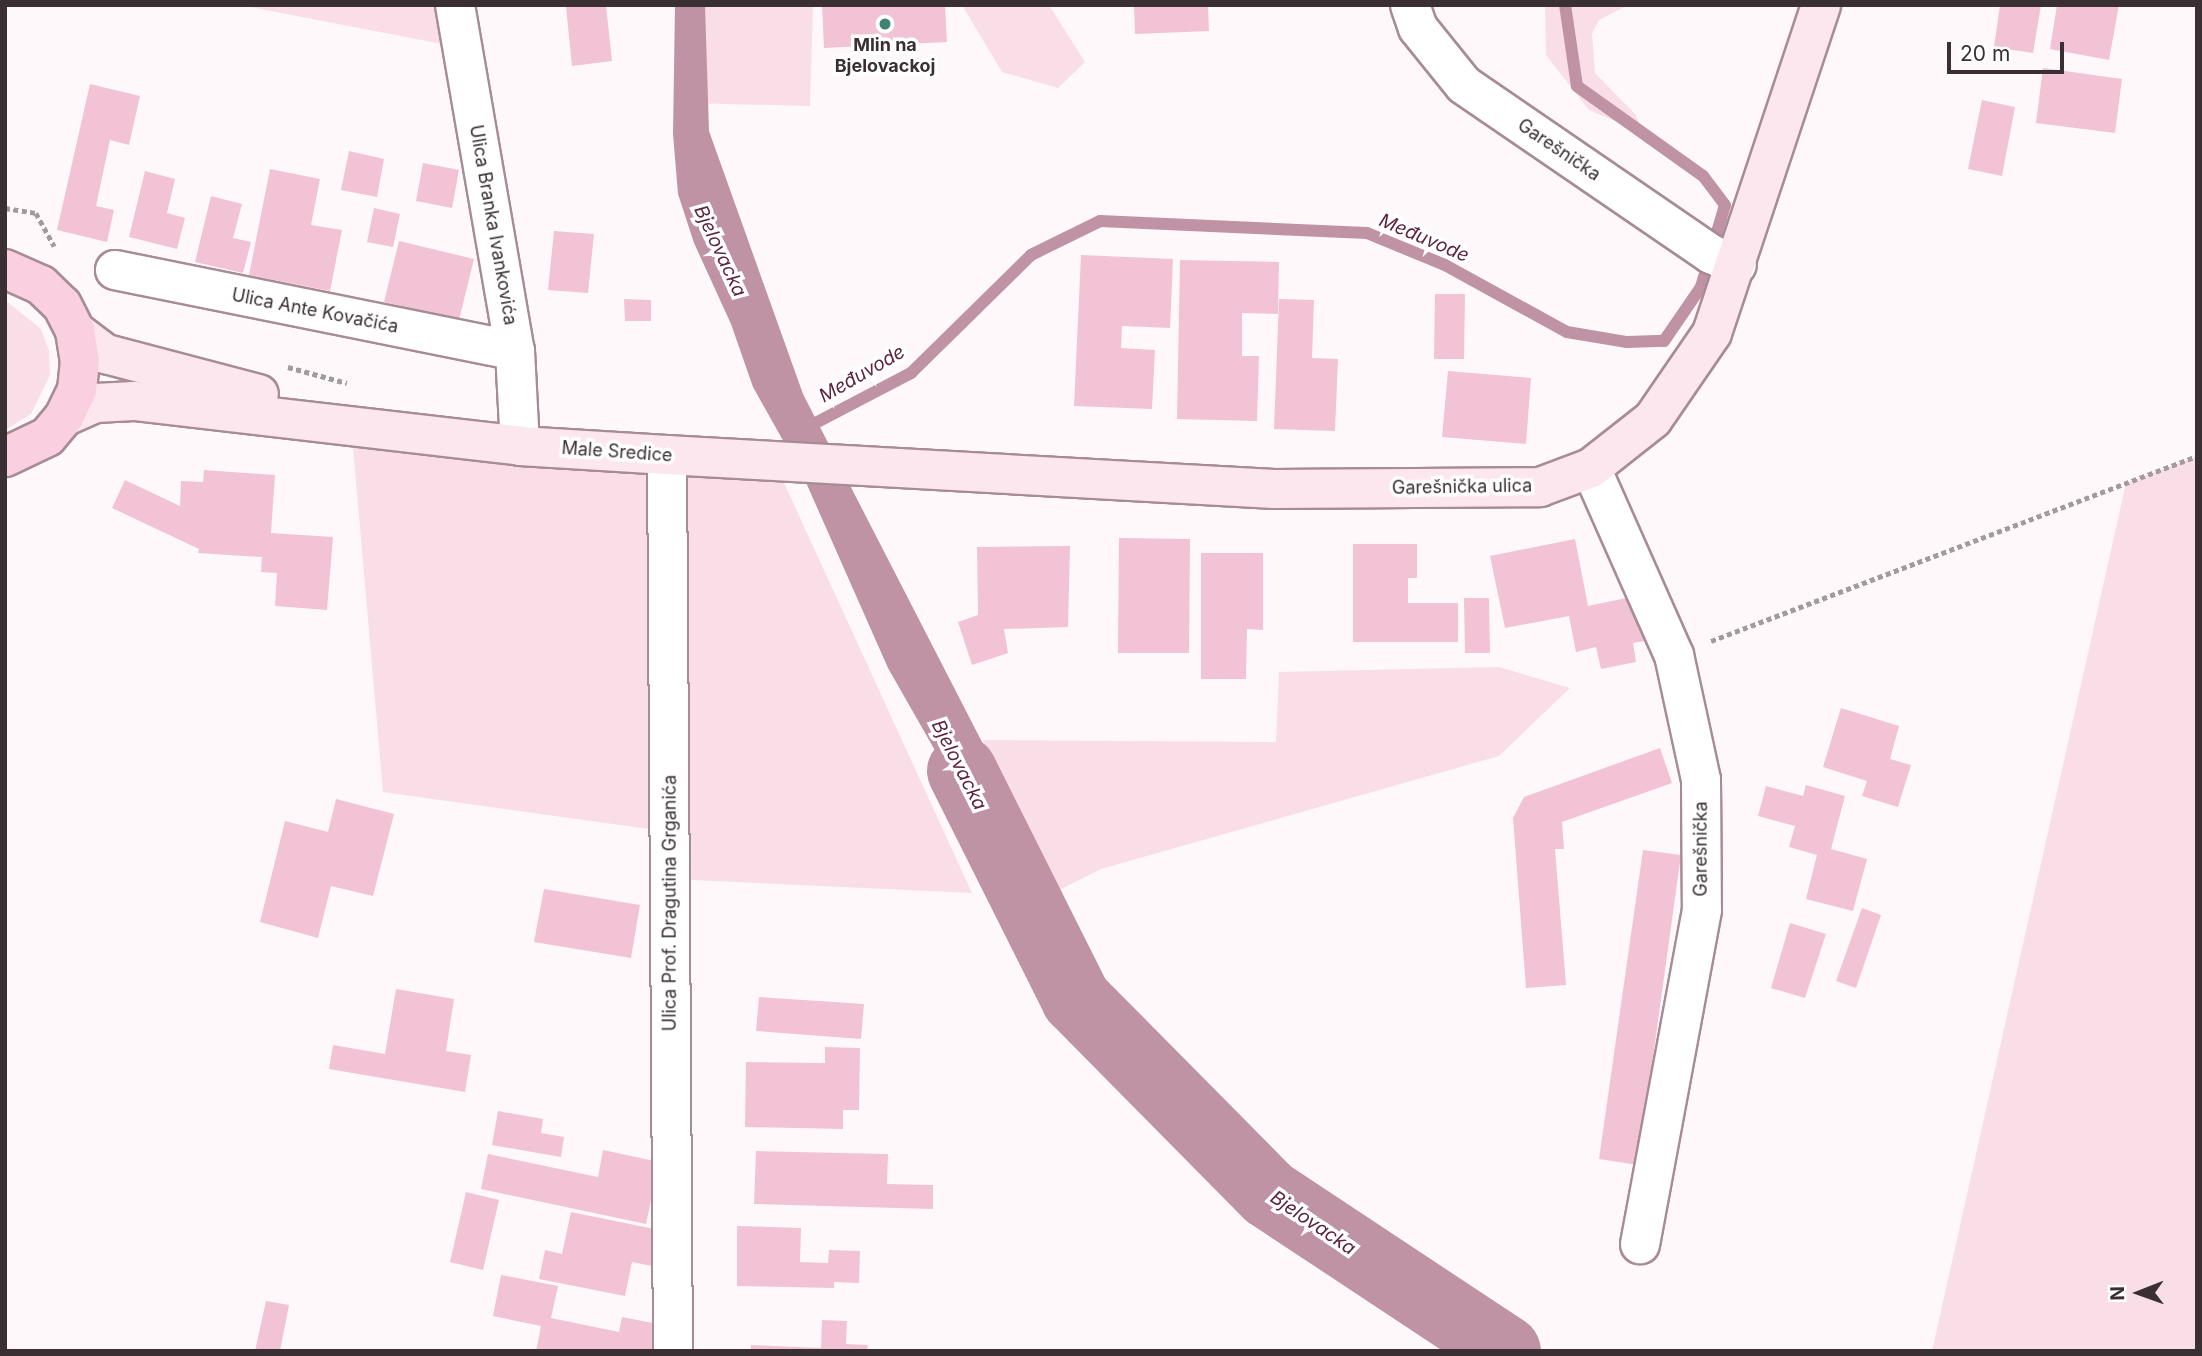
<!DOCTYPE html>
<html>
<head>
<meta charset="utf-8">
<style>
	body { margin:0 }
	#map { position:relative; width:2202px; height:1356px; overflow:hidden; background:#fef8fa; font-family:Inter,sans-serif }
	div>[style] { position:absolute }
	[style*='--x'] { left:calc(var(--x)*1px); top:calc(var(--y)*1px); width:calc(var(--w)*1px); rotate:calc(var(--a)*1deg) }
	.green>* { inset:0; background:#f9dee7 }
	.water>* { inset:0; background:#bf93a3 }
	.stream>* { height:12px; margin:-6px; padding:0 6px; transform-origin:6px; border-radius:6px; background:#bf93a3 }
	.river>* { height:70px; margin:-35px; padding:0 35px; transform-origin:35px; border-radius:35px; background:#bf93a3 }
	.building>* { inset:0; background:#f2c3d4 }
	.path>* { height:4.5px; margin-top:-2.25px; transform-origin:0; background:repeating-linear-gradient(90deg,#a39a9d 0 5px,transparent 0 8.5px) }
	.roads { filter:drop-shadow(2px 0 #a78c96) drop-shadow(-2px 0 #a78c96) drop-shadow(0 2px #a78c96) drop-shadow(0 -2px #a78c96) }
	.street>* { height:38px; margin:-19px; padding:0 19px; transform-origin:19px; border-radius:19px; background:#fff }
	.secondary>* { height:38px; margin:-19px; padding:0 19px; transform-origin:19px; border-radius:19px; background:#fde7ef }
	.primary>* { height:38px; margin:-19px; padding:0 19px; transform-origin:19px; border-radius:19px; background:#fad0e0 }
	.dots>* { width:19px; height:19px; translate:-50% -50%; box-sizing:border-box; border:4px solid #fff; border-radius:50% }
	span { translate:-50% -50%; white-space:nowrap; text-align:center; line-height:1.15; -webkit-text-stroke:7px #fff; paint-order:stroke }
	.poi-label { font-size:18px; color:#3a2f33; font-weight:700 }
	.street-label { font-size:18px; color:#3a2f33 }
	.water-label { font-size:19px; color:#5c243d; font-style:italic }
	.frame { position:absolute; inset:0; border:7px solid #3a2f33; pointer-events:none }
	.north { position:absolute; left:2104px; top:1258px; width:70px; height:70px; -webkit-text-stroke:5px #fff; paint-order:stroke; rotate:269deg; font-size:19px; font-weight:700; line-height:28px; text-align:center; color:#3a2f33 }
	.north::after { content:''; display:block; margin:auto; width:24px; height:32px; background:#3a2f33; clip-path:polygon(50% 0,100% 100%,50% 72%,0 100%) }
	.scale { position:absolute; left:1947px; top:42px; width:117px; height:32px; box-sizing:border-box; border:4px solid #3a2f33; border-top:0; padding-left:9px; font-size:21px; line-height:24px; white-space:nowrap; color:#3a2f33; -webkit-text-stroke:5px #fff; paint-order:stroke }
</style>
</head>
<body>
<div id="map">
	<div class="green">
		<i style="clip-path:polygon(240px 5px,456px 5px,463px 48px)"></i>
		<i style="clip-path:polygon(686px 5px,813px 5px,810px 106px,686px 103px)"></i>
		<i style="clip-path:polygon(962px 5px,1049px 5px,1085px 62px,1058px 88px,1002px 72px)"></i>
		<i style="clip-path:polygon(1545px 5px,1628px 5px,1599px 20px,1592px 34px,1595px 73px,1636px 115px,1643px 133px,1589px 110px,1546px 55px)"></i>
		<i style="clip-path:polygon(5px 300px,41px 329px,49px 351px,50px 375px,31px 414px,5px 430px)"></i>
		<i style="clip-path:polygon(351px 424px,774px 461px,972px 893px,670px 879px,670px 832px,383px 792px)"></i>
		<i style="clip-path:polygon(2197px 456px,2197px 1351px,1932px 1351px,2126px 483px)"></i>
		<i style="clip-path:polygon(1499px 667px,1570px 688px,1499px 756px,1101px 869px,1039px 900px,983px 740px,1276px 742px,1279px 672px)"></i>
	</div>
	<div class="water">
		<i style="clip-path:polygon(675px 5px,705px 5px,709px 131px,803px 394px,1036px 847px,976px 866px,945px 768px,888px 668px,804px 478px,753px 387px,731px 324px,694px 243px,678px 194px,673px 134px)"></i>
	</div>
	<div class="stream">
		<i style="--x:804;--y:429;--w:121;--a:-27.6"></i>
		<i style="--x:911;--y:373;--w:168;--a:-44.5"></i>
		<i style="--x:1031;--y:255;--w:77;--a:-26.2"></i>
		<i style="--x:1100;--y:221;--w:267;--a:2.6"></i>
		<i style="--x:1367;--y:233;--w:84;--a:22.3"></i>
		<i style="--x:1445;--y:265;--w:139;--a:28.8"></i>
		<i style="--x:1567;--y:332;--w:61;--a:9.5"></i>
		<i style="--x:1627;--y:342;--w:37;--a:-2"></i>
		<i style="--x:1664;--y:341;--w:65;--a:-55.6"></i>
		<i style="--x:1701;--y:287;--w:85;--a:-73.7"></i>
		<i style="--x:1725;--y:205;--w:36;--a:-127"></i>
		<i style="--x:1703;--y:176;--w:155;--a:-144.5"></i>
		<i style="--x:1577;--y:86;--w:82;--a:-98.4"></i>
	</div>
	<div class="river">
		<i style="--x:962;--y:771;--w:255;--a:63.4"></i>
		<i style="--x:1076;--y:999;--w:274;--a:45.3"></i>
		<i style="--x:1269;--y:1194;--w:284;--a:33.5"></i>
	</div>
	<div class="building">
		<i style="clip-path:polygon(606px 5px,612px 61px,572px 66px,566px 7px)"></i>
		<i style="clip-path:polygon(822px 5px,945px 5px,947px 42px,824px 48px)"></i>
		<i style="clip-path:polygon(1134px 5px,1208px 5px,1209px 31px,1135px 34px)"></i>
		<i style="clip-path:polygon(2000px 5px,2041px 5px,2033px 53px,1994px 47px)"></i>
		<i style="clip-path:polygon(2057px 5px,2119px 5px,2109px 60px,2050px 49px)"></i>
		<i style="clip-path:polygon(2043px 68px,2122px 79px,2115px 133px,2036px 123px)"></i>
		<i style="clip-path:polygon(90px 84px,140px 96px,129px 145px,110px 140px,96px 206px,114px 210px,107px 242px,57px 230px)"></i>
		<i style="clip-path:polygon(1982px 100px,2015px 107px,2002px 176px,1968px 169px)"></i>
		<i style="clip-path:polygon(349px 151px,384px 159px,377px 197px,341px 190px)"></i>
		<i style="clip-path:polygon(423px 163px,459px 170px,452px 208px,416px 201px)"></i>
		<i style="clip-path:polygon(270px 169px,320px 179px,311px 225px,342px 230px,330px 291px,249px 275px)"></i>
		<i style="clip-path:polygon(145px 171px,175px 179px,167px 213px,185px 218px,177px 249px,129px 237px)"></i>
		<i style="clip-path:polygon(211px 196px,242px 204px,233px 238px,251px 242px,243px 273px,195px 262px)"></i>
		<i style="clip-path:polygon(374px 208px,400px 214px,393px 247px,367px 242px)"></i>
		<i style="clip-path:polygon(554px 231px,594px 234px,588px 293px,548px 290px)"></i>
		<i style="clip-path:polygon(399px 241px,474px 259px,459px 320px,384px 302px)"></i>
		<i style="clip-path:polygon(1081px 255px,1173px 259px,1170px 328px,1122px 326px,1121px 348px,1155px 350px,1152px 409px,1074px 406px)"></i>
		<i style="clip-path:polygon(1180px 260px,1279px 262px,1278px 314px,1242px 313px,1242px 356px,1259px 356px,1257px 421px,1177px 419px)"></i>
		<i style="clip-path:polygon(1435px 294px,1465px 294px,1464px 359px,1434px 359px)"></i>
		<i style="clip-path:polygon(624px 299px,651px 300px,651px 321px,625px 321px)"></i>
		<i style="clip-path:polygon(1279px 299px,1314px 300px,1312px 358px,1338px 359px,1335px 431px,1274px 429px)"></i>
		<i style="clip-path:polygon(1448px 371px,1531px 378px,1526px 444px,1442px 437px)"></i>
		<i style="clip-path:polygon(204px 470px,275px 475px,271px 533px,333px 537px,327px 610px,275px 606px,277px 573px,261px 572px,262px 557px,198px 553px,199px 549px,112px 508px,125px 480px,180px 506px,181px 481px,203px 482px)"></i>
		<i style="clip-path:polygon(1119px 538px,1190px 539px,1189px 653px,1118px 653px)"></i>
		<i style="clip-path:polygon(1575px 539px,1588px 606px,1636px 596px,1645px 641px,1633px 643px,1636px 662px,1601px 669px,1596px 647px,1576px 652px,1569px 616px,1505px 628px,1490px 556px)"></i>
		<i style="clip-path:polygon(1353px 544px,1417px 544px,1417px 578px,1408px 578px,1408px 603px,1458px 603px,1458px 642px,1353px 642px)"></i>
		<i style="clip-path:polygon(1070px 546px,1068px 627px,1004px 629px,1008px 653px,972px 665px,958px 622px,978px 615px,977px 547px)"></i>
		<i style="clip-path:polygon(1201px 553px,1263px 553px,1263px 630px,1247px 629px,1246px 679px,1201px 679px)"></i>
		<i style="clip-path:polygon(1464px 598px,1489px 598px,1490px 653px,1465px 653px)"></i>
		<i style="clip-path:polygon(1841px 708px,1899px 726px,1890px 759px,1911px 765px,1898px 807px,1862px 796px,1867px 781px,1823px 767px)"></i>
		<i style="clip-path:polygon(1660px 748px,1672px 783px,1562px 822px,1564px 849px,1555px 849px,1566px 985px,1526px 988px,1513px 818px,1524px 797px)"></i>
		<i style="clip-path:polygon(1806px 785px,1845px 796px,1831px 849px,1867px 859px,1853px 911px,1806px 899px,1817px 855px,1789px 847px,1795px 826px,1758px 816px,1766px 786px,1803px 796px)"></i>
		<i style="clip-path:polygon(336px 799px,394px 814px,373px 896px,331px 886px,318px 938px,260px 922px,285px 821px,328px 832px)"></i>
		<i style="clip-path:polygon(1643px 850px,1681px 855px,1638px 1165px,1599px 1159px)"></i>
		<i style="clip-path:polygon(544px 889px,640px 905px,631px 958px,534px 942px)"></i>
		<i style="clip-path:polygon(1862px 908px,1881px 915px,1856px 988px,1836px 981px)"></i>
		<i style="clip-path:polygon(1790px 923px,1826px 934px,1805px 998px,1771px 988px)"></i>
		<i style="clip-path:polygon(396px 989px,454px 999px,446px 1051px,471px 1055px,465px 1092px,329px 1069px,333px 1045px,385px 1054px)"></i>
		<i style="clip-path:polygon(759px 997px,864px 1004px,861px 1039px,756px 1031px)"></i>
		<i style="clip-path:polygon(825px 1047px,860px 1048px,859px 1110px,843px 1110px,843px 1129px,745px 1127px,746px 1062px,825px 1063px)"></i>
		<i style="clip-path:polygon(498px 1111px,543px 1119px,541px 1133px,564px 1137px,561px 1157px,492px 1145px)"></i>
		<i style="clip-path:polygon(603px 1150px,659px 1162px,646px 1224px,481px 1189px,488px 1154px,598px 1177px)"></i>
		<i style="clip-path:polygon(756px 1151px,888px 1154px,887px 1184px,933px 1185px,933px 1209px,754px 1204px)"></i>
		<i style="clip-path:polygon(466px 1192px,499px 1200px,483px 1270px,450px 1262px)"></i>
		<i style="clip-path:polygon(571px 1212px,669px 1232px,662px 1268px,632px 1262px,625px 1296px,539px 1279px,545px 1250px,562px 1254px)"></i>
		<i style="clip-path:polygon(737px 1226px,801px 1228px,800px 1262px,828px 1263px,829px 1250px,860px 1251px,859px 1283px,834px 1282px,834px 1288px,737px 1286px)"></i>
		<i style="clip-path:polygon(501px 1275px,558px 1286px,551px 1318px,619px 1332px,622px 1317px,668px 1326px,662px 1351px,536px 1351px,541px 1326px,493px 1316px)"></i>
		<i style="clip-path:polygon(266px 1301px,289px 1305px,280px 1351px,255px 1351px)"></i>
		<i style="clip-path:polygon(822px 1320px,847px 1321px,846px 1344px,868px 1345px,867px 1351px,751px 1351px,751px 1345px,821px 1348px)"></i>
	</div>
	<div class="path">
		<i style="--x:5;--y:208;--w:31;--a:9"></i>
		<i style="--x:36;--y:213;--w:38;--a:61"></i>
		<i style="--x:288;--y:367;--w:61;--a:15.2"></i>
		<i style="--x:1711;--y:641;--w:520;--a:-20.84"></i>
	</div>
	<div class="roads">
		<div class="street">
			<i style="--x:455;--y:5;--w:351;--a:80.2"></i>
			<i style="--x:515;--y:351;--w:95;--a:87"></i>
			<i style="--x:1410;--y:5;--w:24;--a:71"></i>
			<i style="--x:1418;--y:28;--w:73;--a:51.1"></i>
			<i style="--x:1464;--y:85;--w:299;--a:34.4"></i>
			<i style="--x:1711;--y:254;--w:28;--a:23"></i>
			<i style="--x:115;--y:270;--w:408;--a:11.4"></i>
			<i style="--x:667;--y:455;--w:896;--a:89.62"></i>
			<i style="--x:1591;--y:468;--w:205;--a:66.1"></i>
			<i style="--x:1674;--y:655;--w:128;--a:77.8"></i>
			<i style="--x:1701;--y:780;--w:130;--a:89.6"></i>
			<i style="--x:1702;--y:910;--w:340;--a:100.5"></i>
		</div>
		<div class="secondary">
			<i style="--x:75;--y:331;--w:39;--a:37"></i>
			<i style="--x:106;--y:354;--w:158;--a:14.7"></i>
			<i style="--x:64;--y:417;--w:35;--a:-24"></i>
			<i style="--x:96;--y:403;--w:38;--a:-3"></i>
			<i style="--x:134;--y:401;--w:389;--a:6.6"></i>
			<i style="--x:520;--y:446;--w:147;--a:3.5"></i>
			<i style="--x:667;--y:455;--w:608;--a:3.21"></i>
			<i style="--x:1274;--y:489;--w:266;--a:-0.4"></i>
			<i style="--x:1540;--y:487;--w:54;--a:-20.4"></i>
			<i style="--x:1591;--y:468;--w:79;--a:-38.3"></i>
			<i style="--x:1653;--y:419;--w:104;--a:-55.5"></i>
			<i style="--x:1712;--y:333;--w:346;--a:-71.6"></i>
		</div>
		<div class="primary">
			<i style="--x:5;--y:269;--w:39;--a:24"></i>
			<i style="--x:41;--y:285;--w:29;--a:44"></i>
			<i style="--x:62;--y:305;--w:29;--a:63"></i>
			<i style="--x:75;--y:331;--w:30;--a:81"></i>
			<i style="--x:80;--y:361;--w:29;--a:96"></i>
			<i style="--x:77;--y:390;--w:30;--a:116"></i>
			<i style="--x:64;--y:417;--w:26;--a:130"></i>
			<i style="--x:47;--y:437;--w:47;--a:154.5"></i>
		</div>
	</div>
	<div class="dots">
		<i style="left:885px;top:24px;background:#418272"></i>
	</div>
	<div class="poi-label">
		<span style="left:885px;top:56px">Mlin na<br>Bjelovackoj</span>
	</div>
	<div class="street-label">
		<span style="left:1559px;top:150px;rotate:34deg">Garešnička</span>
		<span style="left:493px;top:225px;rotate:80deg">Ulica Branka Ivankovića</span>
		<span style="left:315px;top:311px;rotate:11deg">Ulica Ante Kovačića</span>
		<span style="left:617px;top:452px;rotate:4deg">Male Sredice</span>
		<span style="left:1462px;top:487px;rotate:-1deg">Garešnička ulica</span>
		<span style="left:1701px;top:849px;rotate:-90deg">Garešnička</span>
		<span style="left:670px;top:903px;rotate:-90deg">Ulica Prof. Dragutina Grganića</span>
	</div>
	<div class="water-label">
		<span style="left:1424px;top:238px;rotate:23deg">Međuvode</span>
		<span style="left:720px;top:251px;rotate:65deg">Bjelovacka</span>
		<span style="left:862px;top:374px;rotate:-30deg">Međuvode</span>
		<span style="left:959px;top:765px;rotate:63deg">Bjelovacka</span>
		<span style="left:1313px;top:1223px;rotate:34deg">Bjelovacka</span>
	</div>
	<div class="frame"></div>
	<div class="north">N</div>
	<div class="scale">20 m</div>
</div>
</body>
</html>
